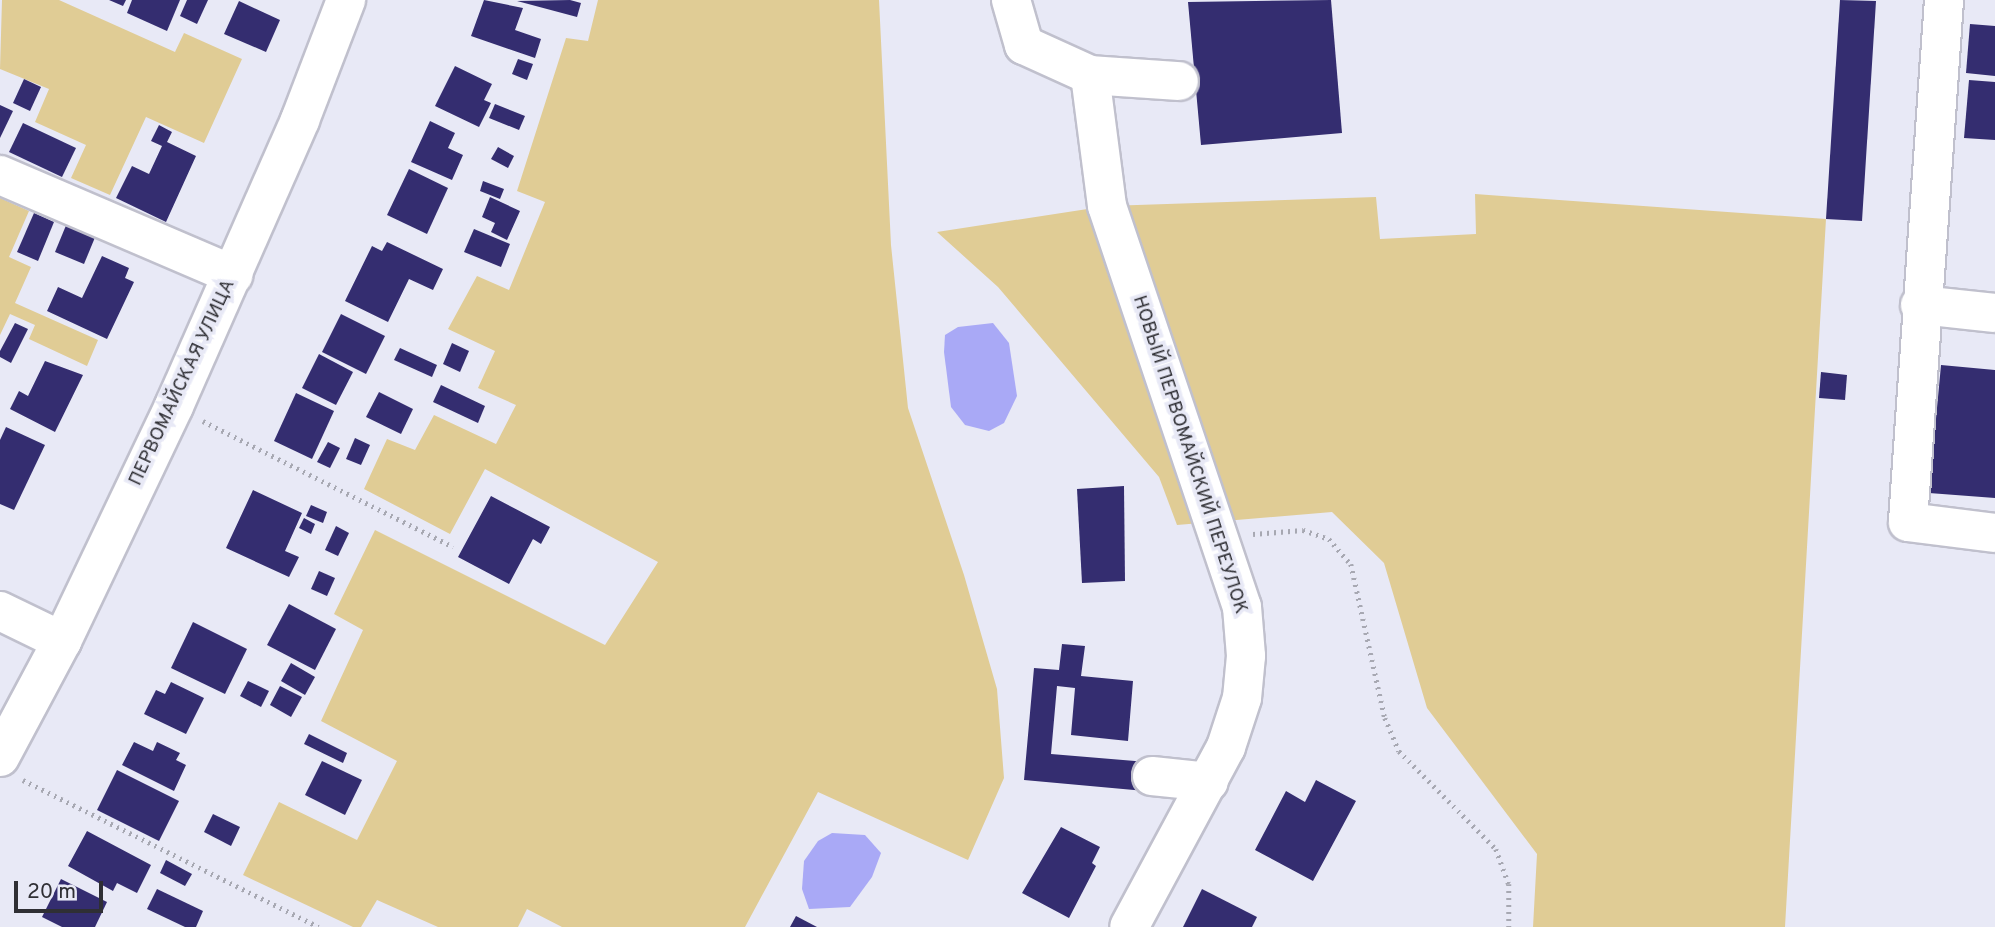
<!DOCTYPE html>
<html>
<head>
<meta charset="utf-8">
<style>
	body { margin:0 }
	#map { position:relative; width:1995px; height:927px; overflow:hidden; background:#e8e9f6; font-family:Overpass,sans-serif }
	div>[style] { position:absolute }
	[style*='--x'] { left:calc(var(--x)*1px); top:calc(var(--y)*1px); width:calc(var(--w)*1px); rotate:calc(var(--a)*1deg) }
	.green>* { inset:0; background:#e0cc95 }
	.water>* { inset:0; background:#a9a9f6 }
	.building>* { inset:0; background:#342d70 }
	.path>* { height:4.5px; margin-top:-2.25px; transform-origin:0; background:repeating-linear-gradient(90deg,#a7a8b2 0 2px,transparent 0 7px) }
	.roads { filter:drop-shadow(2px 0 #c0c0cd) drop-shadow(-2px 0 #c0c0cd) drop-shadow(0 2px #c0c0cd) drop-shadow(0 -2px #c0c0cd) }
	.minor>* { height:38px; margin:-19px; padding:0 19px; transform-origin:19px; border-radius:19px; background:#fff }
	span { translate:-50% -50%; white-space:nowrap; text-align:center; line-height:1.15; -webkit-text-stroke:7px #e8e9f6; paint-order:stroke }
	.street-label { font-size:19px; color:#2f2f34 }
	.scale { position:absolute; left:14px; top:881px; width:89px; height:32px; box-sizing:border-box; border:4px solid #2f2f34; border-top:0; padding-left:9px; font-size:21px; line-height:24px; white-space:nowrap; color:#2f2f34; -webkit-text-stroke:5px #e8e9f6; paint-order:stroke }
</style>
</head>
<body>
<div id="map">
	<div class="green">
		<i style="clip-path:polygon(2px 0,59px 0,175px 52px,184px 33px,242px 59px,204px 143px,146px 117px,110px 195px,71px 178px,86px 145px,35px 122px,49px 89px,0 69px)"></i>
		<i style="clip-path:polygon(598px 0,879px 0,891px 245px,908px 408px,964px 575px,997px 689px,1004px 778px,968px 860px,818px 792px,745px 927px,562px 927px,527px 909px,518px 927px,438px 927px,377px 900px,361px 927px,353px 927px,243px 875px,279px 802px,357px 840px,397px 761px,321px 721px,363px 630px,334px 614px,375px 530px,605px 645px,658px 562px,485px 469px,450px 534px,364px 489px,387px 439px,415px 450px,434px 415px,496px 444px,516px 405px,478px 388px,495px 351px,448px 329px,477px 276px,509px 290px,545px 202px,517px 191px,566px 38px,588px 41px)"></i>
		<i style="clip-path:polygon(1475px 194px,1826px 219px,1785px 927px,1533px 927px,1537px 854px,1427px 708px,1384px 563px,1332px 512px,1177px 525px,1159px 477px,998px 287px,937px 232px,1107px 206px,1376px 197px,1380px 239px,1476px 234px)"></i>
		<i style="clip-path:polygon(0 198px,29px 211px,9px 257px,31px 267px,15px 303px,98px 340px,87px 366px,29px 339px,35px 325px,10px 314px,0 335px)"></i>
	</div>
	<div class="water">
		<i style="clip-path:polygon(993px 323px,1009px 343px,1017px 396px,1004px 423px,989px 431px,965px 425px,951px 407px,944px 352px,945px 335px,958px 327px)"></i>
		<i style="clip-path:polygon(832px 833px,865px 835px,881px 853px,872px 877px,850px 907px,809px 909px,802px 889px,804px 861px,818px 841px)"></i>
	</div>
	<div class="building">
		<i style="clip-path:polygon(109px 0,126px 0,123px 6px)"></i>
		<i style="clip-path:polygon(132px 0,180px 0,167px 31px,127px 13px)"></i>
		<i style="clip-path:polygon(187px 0,208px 0,197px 24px,180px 16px)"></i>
		<i style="clip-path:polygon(484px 0,523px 8px,515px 30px,541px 39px,535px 58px,471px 36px)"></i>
		<i style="clip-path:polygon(570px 0,581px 3px,577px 17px,517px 1px)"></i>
		<i style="clip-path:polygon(1331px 0,1342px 133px,1201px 145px,1188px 2px)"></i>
		<i style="clip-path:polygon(1840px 0,1876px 1px,1862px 221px,1826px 219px)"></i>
		<i style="clip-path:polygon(239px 1px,280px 20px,266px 52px,224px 34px)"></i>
		<i style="clip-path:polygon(1970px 24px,1995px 26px,1995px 76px,1966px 73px)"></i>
		<i style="clip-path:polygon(518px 59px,533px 64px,527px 80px,512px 74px)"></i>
		<i style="clip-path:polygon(455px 66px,492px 84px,484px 100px,491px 103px,479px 127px,435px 106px)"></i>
		<i style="clip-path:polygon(24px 79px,41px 87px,30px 111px,13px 103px)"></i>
		<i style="clip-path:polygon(1969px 80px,1995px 82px,1995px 140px,1964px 138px)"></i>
		<i style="clip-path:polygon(495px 104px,525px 116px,519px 130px,489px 118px)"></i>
		<i style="clip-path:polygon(0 105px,13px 111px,0 138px)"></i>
		<i style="clip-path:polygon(430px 121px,455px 133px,448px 148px,463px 155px,452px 180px,411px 162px)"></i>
		<i style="clip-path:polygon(23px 123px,76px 148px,62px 177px,9px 152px)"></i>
		<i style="clip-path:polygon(159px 125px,172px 132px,167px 142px,196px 156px,166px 222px,116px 198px,132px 166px,149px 174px,162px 146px,151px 141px)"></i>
		<i style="clip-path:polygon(498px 147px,514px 156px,508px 168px,491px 159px)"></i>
		<i style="clip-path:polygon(409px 169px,448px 188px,427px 234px,387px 215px)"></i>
		<i style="clip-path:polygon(483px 181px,504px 189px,500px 199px,480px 191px)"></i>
		<i style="clip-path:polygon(490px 197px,520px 211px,507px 240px,491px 232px,495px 223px,482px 217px)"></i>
		<i style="clip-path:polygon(34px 213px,54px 222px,38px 261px,17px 252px)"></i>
		<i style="clip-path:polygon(67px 223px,96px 235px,84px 264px,55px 252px)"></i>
		<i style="clip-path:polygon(474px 229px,510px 244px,501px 267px,464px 252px)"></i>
		<i style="clip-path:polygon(387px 242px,443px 269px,433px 290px,409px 279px,388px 322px,345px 301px,372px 246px,382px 251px)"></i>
		<i style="clip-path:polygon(102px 256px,129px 268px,125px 278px,134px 282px,107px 339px,47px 311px,58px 287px,82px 298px)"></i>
		<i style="clip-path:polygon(341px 314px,385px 336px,366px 374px,322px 352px)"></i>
		<i style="clip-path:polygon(15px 323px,28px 329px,11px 363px,0 357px,0 351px)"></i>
		<i style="clip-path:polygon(452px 343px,469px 351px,460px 372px,443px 364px)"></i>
		<i style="clip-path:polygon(400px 348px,437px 365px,432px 377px,394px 360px)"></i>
		<i style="clip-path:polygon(319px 354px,353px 372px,336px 405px,302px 388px)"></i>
		<i style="clip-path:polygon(45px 361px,83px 375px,55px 432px,10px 409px,19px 391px,28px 396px)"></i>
		<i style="clip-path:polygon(1941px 365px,1995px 370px,1995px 498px,1929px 493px)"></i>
		<i style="clip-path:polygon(1821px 372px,1847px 375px,1845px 400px,1819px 398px)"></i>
		<i style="clip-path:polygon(441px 385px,485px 406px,478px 423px,433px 402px)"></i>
		<i style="clip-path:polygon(379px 392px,413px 409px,401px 434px,366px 417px)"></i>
		<i style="clip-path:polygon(296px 393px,334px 411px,312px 459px,274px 441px)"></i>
		<i style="clip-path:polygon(6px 427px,45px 445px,14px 510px,0 504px,0 440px)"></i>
		<i style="clip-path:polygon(355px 438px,370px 445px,361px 465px,346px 459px)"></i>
		<i style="clip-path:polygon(328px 442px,340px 448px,330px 468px,317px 462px)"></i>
		<i style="clip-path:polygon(1124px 486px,1125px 581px,1082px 583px,1077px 489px)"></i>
		<i style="clip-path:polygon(253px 490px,302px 513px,285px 551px,299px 557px,289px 577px,226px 548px)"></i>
		<i style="clip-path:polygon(491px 496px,550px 527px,541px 544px,533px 539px,509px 584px,458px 557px)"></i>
		<i style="clip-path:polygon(311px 505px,327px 512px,323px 523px,306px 516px)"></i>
		<i style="clip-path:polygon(304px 518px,315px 524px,311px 534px,299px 528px)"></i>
		<i style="clip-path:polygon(336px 526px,349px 533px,338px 556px,325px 550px)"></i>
		<i style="clip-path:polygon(319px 571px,335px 578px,327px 596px,311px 589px)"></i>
		<i style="clip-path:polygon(289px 604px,336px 629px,315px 670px,267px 645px)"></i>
		<i style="clip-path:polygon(193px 622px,247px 649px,225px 694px,171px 668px)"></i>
		<i style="clip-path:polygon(1062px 644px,1085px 646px,1081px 676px,1133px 681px,1128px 741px,1071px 735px,1075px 688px,1057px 686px,1051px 754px,1147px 762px,1145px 791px,1024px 780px,1034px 668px,1059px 670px)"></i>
		<i style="clip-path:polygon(291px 663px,315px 677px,305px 695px,281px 681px)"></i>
		<i style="clip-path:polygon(248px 681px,269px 691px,261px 707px,240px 696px)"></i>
		<i style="clip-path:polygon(171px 682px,204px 698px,186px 734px,144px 714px,156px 690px,165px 694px)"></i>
		<i style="clip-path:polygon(280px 686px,302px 697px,291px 717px,270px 705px)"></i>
		<i style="clip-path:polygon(309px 734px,347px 753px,343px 763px,304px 744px)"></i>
		<i style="clip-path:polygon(134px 742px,153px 751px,157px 742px,180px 753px,176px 760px,186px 765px,174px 791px,122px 765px)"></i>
		<i style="clip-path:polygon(322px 761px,362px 780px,345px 815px,305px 795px)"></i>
		<i style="clip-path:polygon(117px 770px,179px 801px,159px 841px,97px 810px)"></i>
		<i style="clip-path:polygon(1316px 780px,1356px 801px,1313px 881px,1255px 850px,1286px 791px,1305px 802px)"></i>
		<i style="clip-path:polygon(213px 814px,240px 827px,231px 846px,204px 832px)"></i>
		<i style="clip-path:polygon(1061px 827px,1100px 847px,1092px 863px,1096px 866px,1069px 918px,1022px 893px)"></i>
		<i style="clip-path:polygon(87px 831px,151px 865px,137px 893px,117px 883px,113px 891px,68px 866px)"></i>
		<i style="clip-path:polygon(166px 860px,192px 874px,185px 886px,160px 873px)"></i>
		<i style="clip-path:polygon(61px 879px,107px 902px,95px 927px,62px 927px,42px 917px)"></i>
		<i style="clip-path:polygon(157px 889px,203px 911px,196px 927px,185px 927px,147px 909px)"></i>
		<i style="clip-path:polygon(1202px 889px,1257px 917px,1252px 927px,1183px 927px)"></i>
		<i style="clip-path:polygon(796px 916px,817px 927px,790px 927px)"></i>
	</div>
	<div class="path">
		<i style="--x:203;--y:421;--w:280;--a:26.7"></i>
		<i style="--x:1253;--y:534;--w:50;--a:-4.6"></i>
		<i style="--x:1303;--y:530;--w:28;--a:19"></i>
		<i style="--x:1329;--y:539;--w:33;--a:49"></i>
		<i style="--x:1351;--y:564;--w:158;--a:77.6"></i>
		<i style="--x:1385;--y:718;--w:36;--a:67"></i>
		<i style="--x:1399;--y:751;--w:138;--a:45.3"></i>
		<i style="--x:1496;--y:849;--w:37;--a:70"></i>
		<i style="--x:1509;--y:884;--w:43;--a:90"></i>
		<i style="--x:23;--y:780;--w:330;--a:26.4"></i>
	</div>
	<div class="roads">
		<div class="minor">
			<i style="--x:1011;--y:0;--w:47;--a:73.9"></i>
			<i style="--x:1024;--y:45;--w:72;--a:24.4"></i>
			<i style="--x:1090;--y:75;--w:132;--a:82.6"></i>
			<i style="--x:1107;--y:206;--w:423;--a:71.4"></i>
			<i style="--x:1242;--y:607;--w:49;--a:85.3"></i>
			<i style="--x:1246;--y:656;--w:42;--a:95.4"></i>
			<i style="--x:1242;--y:698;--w:52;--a:108.1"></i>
			<i style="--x:1226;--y:747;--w:204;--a:118.3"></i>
			<i style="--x:1944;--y:0;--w:523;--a:93.95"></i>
			<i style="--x:1908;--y:522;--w:88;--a:7.2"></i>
			<i style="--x:1090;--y:75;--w:89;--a:3.9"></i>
			<i style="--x:0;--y:175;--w:254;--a:23.2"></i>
			<i style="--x:1920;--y:305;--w:75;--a:6.1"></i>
			<i style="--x:0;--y:611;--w:69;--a:25.8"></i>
			<i style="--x:0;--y:757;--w:132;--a:-61.9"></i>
			<i style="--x:62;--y:641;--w:260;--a:-64.5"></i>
			<i style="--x:174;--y:406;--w:313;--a:-66.2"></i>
			<i style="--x:300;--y:120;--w:129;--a:-69"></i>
			<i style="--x:1152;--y:776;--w:57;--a:6"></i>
		</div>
	</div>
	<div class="street-label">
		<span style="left:183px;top:383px;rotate:-65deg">ПЕРВОМАЙСКАЯ УЛИЦА</span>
		<span style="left:1189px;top:455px;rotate:72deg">НОВЫЙ ПЕРВОМАЙСКИЙ ПЕРЕУЛОК</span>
	</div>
	<div class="scale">20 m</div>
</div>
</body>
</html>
